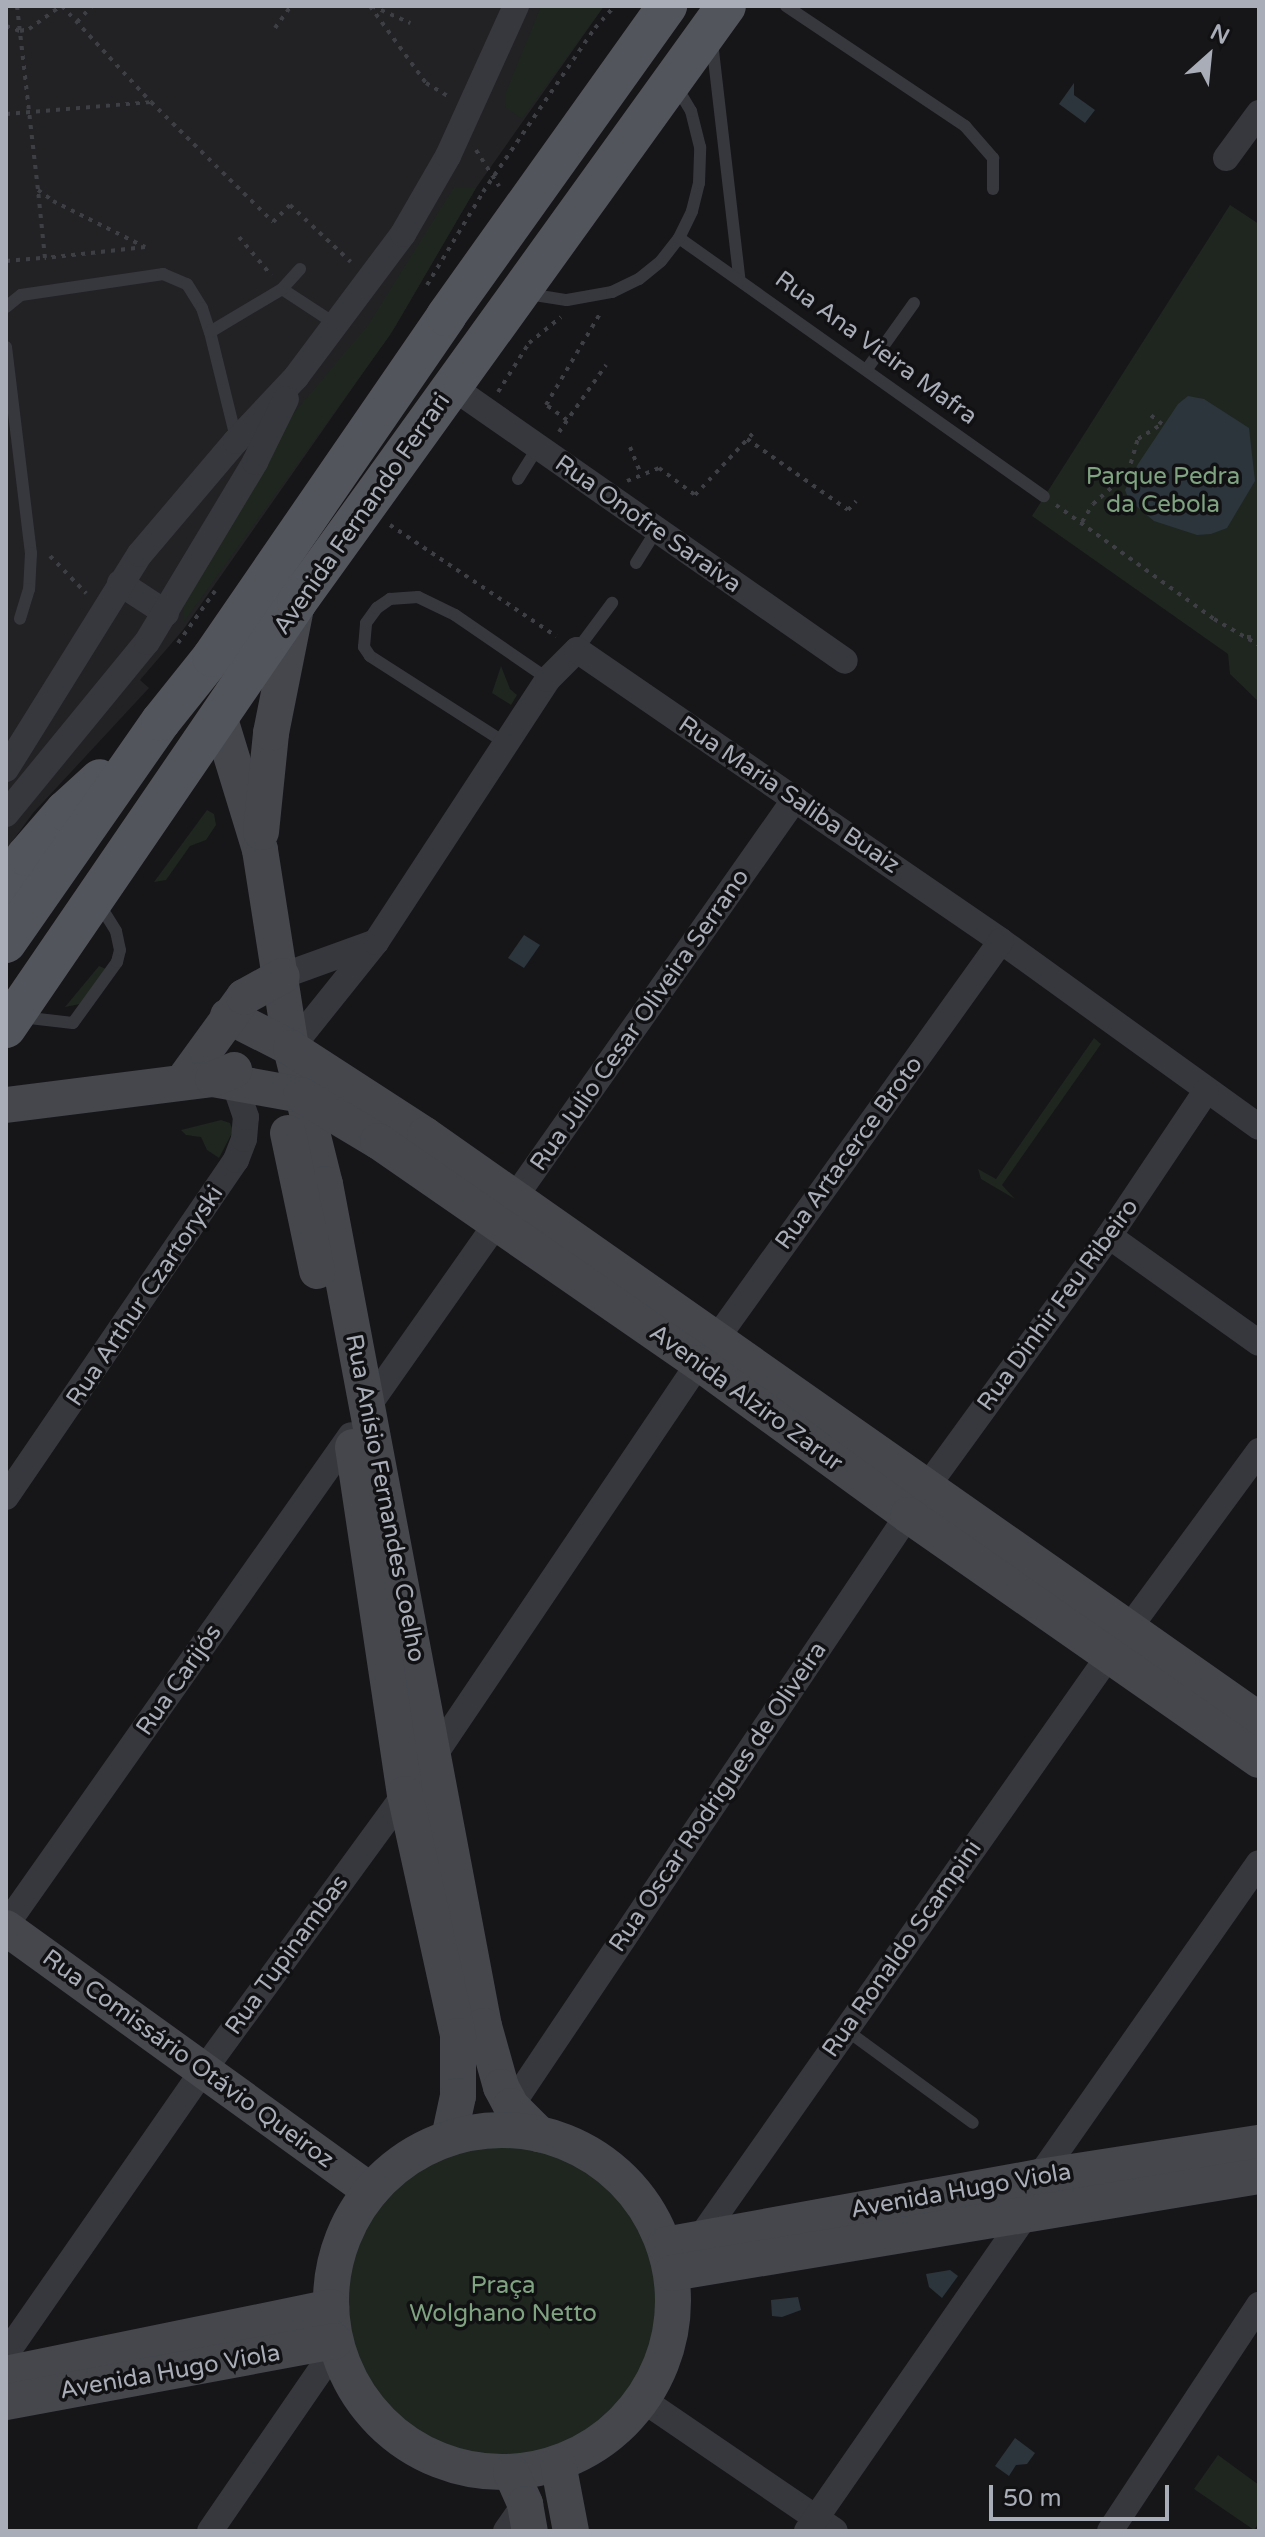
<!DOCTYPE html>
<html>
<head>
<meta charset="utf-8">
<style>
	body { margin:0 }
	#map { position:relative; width:1265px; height:2537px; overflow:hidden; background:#161618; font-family:"Varela Round",sans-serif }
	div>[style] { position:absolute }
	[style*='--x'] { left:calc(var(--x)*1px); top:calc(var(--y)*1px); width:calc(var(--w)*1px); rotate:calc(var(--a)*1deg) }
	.built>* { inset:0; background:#222225 }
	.green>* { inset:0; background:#1e261f }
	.round { border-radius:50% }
	.water>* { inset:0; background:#2c353c }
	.path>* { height:4px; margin-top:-2px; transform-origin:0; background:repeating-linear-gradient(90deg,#3d3f44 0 4px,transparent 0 10px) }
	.lane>* { height:12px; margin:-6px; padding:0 6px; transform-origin:6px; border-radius:6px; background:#37383d }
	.street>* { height:26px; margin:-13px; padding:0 13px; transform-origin:13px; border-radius:13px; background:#37383d }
	.secondary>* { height:36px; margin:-18px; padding:0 18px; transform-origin:18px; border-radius:18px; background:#45474d }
	.secondary>.ring { margin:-18px; padding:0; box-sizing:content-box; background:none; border:36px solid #45474d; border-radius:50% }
	.primary>* { height:40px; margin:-20px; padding:0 20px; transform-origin:20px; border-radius:20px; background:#53555c }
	span { translate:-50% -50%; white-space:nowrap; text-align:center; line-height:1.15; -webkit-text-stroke:7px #111113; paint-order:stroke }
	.street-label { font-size:24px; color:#a8adb8 }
	.park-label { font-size:24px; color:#7fa381 }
	.frame { position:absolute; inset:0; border:8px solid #a8adb8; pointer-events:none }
	.north { position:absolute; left:1169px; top:16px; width:80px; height:80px; -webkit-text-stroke:6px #111113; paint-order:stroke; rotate:27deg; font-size:22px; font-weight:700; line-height:32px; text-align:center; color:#a8adb8 }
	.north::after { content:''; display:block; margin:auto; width:28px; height:36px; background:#a8adb8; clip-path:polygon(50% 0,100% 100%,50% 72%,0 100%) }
	.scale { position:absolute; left:989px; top:2485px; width:180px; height:36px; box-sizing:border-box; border:4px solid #a8adb8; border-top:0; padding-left:10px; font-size:24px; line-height:28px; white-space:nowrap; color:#a8adb8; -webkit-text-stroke:6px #111113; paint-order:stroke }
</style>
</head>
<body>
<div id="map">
	<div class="built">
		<i style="clip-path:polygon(6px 6px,604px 6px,476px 188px,395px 327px,183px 630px,140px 680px,149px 688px,33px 813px,6px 850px)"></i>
	</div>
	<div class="green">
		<i style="clip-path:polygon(541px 6px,604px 6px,522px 119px,506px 108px,505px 94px)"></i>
		<i style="clip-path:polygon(454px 187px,476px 188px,390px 335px,184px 622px,184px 603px,293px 414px,368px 325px)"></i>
		<i style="clip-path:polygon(1230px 205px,1259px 224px,1259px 702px,1230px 674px,1228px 654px,1032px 516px)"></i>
		<i style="clip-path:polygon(501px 666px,510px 689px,517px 695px,511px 705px,492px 693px)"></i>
		<i style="clip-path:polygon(207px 810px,214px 814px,216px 825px,206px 840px,190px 846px,166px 880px,154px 882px)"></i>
		<i style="clip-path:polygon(99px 966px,106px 969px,80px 1004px,65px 1007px)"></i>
		<i style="clip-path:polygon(1094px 1038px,1101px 1044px,1002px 1185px,1015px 1199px,981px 1179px,978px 1169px,996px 1179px)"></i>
		<i style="clip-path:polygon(221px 1120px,230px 1123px,233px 1131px,219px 1158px,207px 1150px,201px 1137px,186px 1135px,181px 1130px)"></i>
		<i class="round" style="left:348px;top:2146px;width:310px;height:310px"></i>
		<i style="clip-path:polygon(1218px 2455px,1259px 2485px,1259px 2523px,1254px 2530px,1194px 2489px)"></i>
	</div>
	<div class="water">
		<i style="clip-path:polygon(1074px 83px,1074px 95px,1095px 110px,1085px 123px,1059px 104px)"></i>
		<i style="clip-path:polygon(1188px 396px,1204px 399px,1249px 428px,1255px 481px,1227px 528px,1211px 534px,1197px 535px,1154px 521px,1129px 500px,1125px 490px,1138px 464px,1178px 404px)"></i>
		<i style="clip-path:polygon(524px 935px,540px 945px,524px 968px,508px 958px)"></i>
		<i style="clip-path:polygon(950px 2270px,958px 2276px,942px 2298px,929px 2287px,926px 2274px)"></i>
		<i style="clip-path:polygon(798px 2297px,801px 2310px,782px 2317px,772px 2316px,771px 2300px)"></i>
		<i style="clip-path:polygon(1015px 2438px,1035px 2453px,1027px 2464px,1016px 2465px,1009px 2476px,995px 2466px)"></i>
	</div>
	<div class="path">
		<i style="--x:17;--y:6;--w:185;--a:83.5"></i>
		<i style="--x:62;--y:6;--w:131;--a:47.2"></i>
		<i style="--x:151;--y:102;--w:171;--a:44.5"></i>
		<i style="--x:273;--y:222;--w:24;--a:-45"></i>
		<i style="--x:290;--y:205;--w:83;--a:43.1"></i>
		<i style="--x:370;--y:6;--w:95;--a:54"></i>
		<i style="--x:426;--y:83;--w:26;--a:31"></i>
		<i style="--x:372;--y:6;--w:42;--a:24.1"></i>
		<i style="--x:77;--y:22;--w:22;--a:-47"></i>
		<i style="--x:6;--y:26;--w:15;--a:20"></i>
		<i style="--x:20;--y:31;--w:9;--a:-13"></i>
		<i style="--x:29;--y:29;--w:39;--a:-36"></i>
		<i style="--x:275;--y:28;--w:27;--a:-54"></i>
		<i style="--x:6;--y:114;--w:145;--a:-4.7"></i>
		<i style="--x:476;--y:150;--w:43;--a:57.4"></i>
		<i style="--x:38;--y:190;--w:19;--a:36"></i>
		<i style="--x:53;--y:201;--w:103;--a:26.6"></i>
		<i style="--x:145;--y:247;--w:101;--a:173.7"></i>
		<i style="--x:45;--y:258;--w:68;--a:-95.9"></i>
		<i style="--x:239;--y:237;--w:50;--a:49.9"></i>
		<i style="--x:6;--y:261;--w:38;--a:-5"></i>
		<i style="--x:427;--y:285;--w:109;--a:-58.9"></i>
		<i style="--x:483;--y:192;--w:199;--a:-55.7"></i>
		<i style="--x:595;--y:28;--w:30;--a:-48"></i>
		<i style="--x:498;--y:392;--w:58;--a:-57.7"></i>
		<i style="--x:529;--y:343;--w:41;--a:-39.1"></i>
		<i style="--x:567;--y:420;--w:26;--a:-144"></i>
		<i style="--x:546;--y:405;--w:108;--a:-59.4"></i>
		<i style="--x:559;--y:432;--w:82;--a:-55"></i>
		<i style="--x:747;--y:439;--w:123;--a:35.1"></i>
		<i style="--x:848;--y:510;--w:12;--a:-48"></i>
		<i style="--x:630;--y:447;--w:29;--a:68"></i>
		<i style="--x:627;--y:481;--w:35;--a:-22"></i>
		<i style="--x:659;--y:468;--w:45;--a:36.9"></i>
		<i style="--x:695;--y:495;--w:89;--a:-46.8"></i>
		<i style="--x:1056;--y:505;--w:195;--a:35.8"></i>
		<i style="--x:1214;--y:619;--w:52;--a:30"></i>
		<i style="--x:1082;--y:522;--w:21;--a:-59"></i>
		<i style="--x:1093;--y:504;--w:47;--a:-41.5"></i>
		<i style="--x:1128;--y:473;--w:35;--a:-74"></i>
		<i style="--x:1138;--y:439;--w:28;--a:-32"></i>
		<i style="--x:1162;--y:424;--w:18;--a:-142"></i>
		<i style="--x:390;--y:525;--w:200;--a:33.8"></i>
		<i style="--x:50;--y:556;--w:52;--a:45.8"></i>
		<i style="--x:1247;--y:637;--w:12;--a:0"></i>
		<i style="--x:178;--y:643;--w:64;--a:-54.6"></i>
	</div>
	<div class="lane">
		<i style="--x:786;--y:6;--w:216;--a:33.8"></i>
		<i style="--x:965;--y:126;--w:43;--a:48.8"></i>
		<i style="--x:993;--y:158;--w:31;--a:90"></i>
		<i style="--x:712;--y:42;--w:237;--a:83.4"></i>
		<i style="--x:679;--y:238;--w:447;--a:35.3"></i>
		<i style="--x:282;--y:289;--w:66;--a:33.2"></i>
		<i style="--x:528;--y:294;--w:39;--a:9"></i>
		<i style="--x:567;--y:300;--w:46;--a:-10.1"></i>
		<i style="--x:612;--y:292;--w:30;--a:-26"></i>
		<i style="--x:639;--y:279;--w:28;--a:-39"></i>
		<i style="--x:661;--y:261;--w:29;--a:-52"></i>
		<i style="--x:679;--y:238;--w:30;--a:-64"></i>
		<i style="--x:692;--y:211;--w:29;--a:-76"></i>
		<i style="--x:699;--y:183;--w:36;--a:-88"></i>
		<i style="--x:700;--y:147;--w:37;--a:-104"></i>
		<i style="--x:691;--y:111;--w:29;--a:-121"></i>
		<i style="--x:6;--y:307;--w:19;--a:-39"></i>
		<i style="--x:21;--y:295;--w:144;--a:-8.4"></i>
		<i style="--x:163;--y:274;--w:26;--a:23"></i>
		<i style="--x:187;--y:284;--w:28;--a:58"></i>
		<i style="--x:202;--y:308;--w:25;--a:72"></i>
		<i style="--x:210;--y:332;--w:113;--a:76.2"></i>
		<i style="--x:210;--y:332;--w:84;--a:-30.8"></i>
		<i style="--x:282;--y:289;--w:27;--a:-48"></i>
		<i style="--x:6;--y:347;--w:208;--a:83.1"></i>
		<i style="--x:31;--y:553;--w:36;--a:93"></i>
		<i style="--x:29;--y:589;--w:31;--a:107"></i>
		<i style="--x:867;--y:369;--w:81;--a:-54.5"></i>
		<i style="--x:518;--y:479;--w:38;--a:-58"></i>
		<i style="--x:636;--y:563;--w:39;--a:-58"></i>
		<i style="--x:577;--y:650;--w:59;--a:-53.3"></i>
		<i style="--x:507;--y:744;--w:163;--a:-147.3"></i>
		<i style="--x:370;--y:656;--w:11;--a:-124"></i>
		<i style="--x:364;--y:647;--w:24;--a:-85"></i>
		<i style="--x:366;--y:623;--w:19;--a:-54"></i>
		<i style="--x:377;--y:608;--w:16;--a:-35"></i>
		<i style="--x:390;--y:599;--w:28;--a:-4"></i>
		<i style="--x:418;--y:597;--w:41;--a:25.9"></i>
		<i style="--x:455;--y:615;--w:113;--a:34.5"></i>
		<i style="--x:21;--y:1017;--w:52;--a:6.6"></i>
		<i style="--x:73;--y:1023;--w:75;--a:-54.2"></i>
		<i style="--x:117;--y:962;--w:12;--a:-76"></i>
		<i style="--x:120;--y:950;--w:19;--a:-102"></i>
		<i style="--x:116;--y:931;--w:34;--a:-122"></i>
		<i style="--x:846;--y:2030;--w:157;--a:36.2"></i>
	</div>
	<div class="street">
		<i style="--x:1226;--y:158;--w:56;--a:-53.7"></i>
		<i style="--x:451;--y:386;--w:480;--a:34.9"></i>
		<i style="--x:120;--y:583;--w:55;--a:33.1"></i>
		<i style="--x:6;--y:769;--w:253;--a:-58.1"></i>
		<i style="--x:140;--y:554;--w:148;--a:-49.7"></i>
		<i style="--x:236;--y:441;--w:88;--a:-46.8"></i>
		<i style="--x:296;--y:377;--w:179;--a:-53.2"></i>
		<i style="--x:403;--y:234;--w:90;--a:-60"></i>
		<i style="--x:448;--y:156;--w:165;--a:-65.6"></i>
		<i style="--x:6;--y:814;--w:222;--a:-50.7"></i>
		<i style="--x:147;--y:642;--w:210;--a:-59"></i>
		<i style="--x:255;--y:462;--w:70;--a:-63.8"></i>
		<i style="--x:282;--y:976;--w:100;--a:-19.9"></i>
		<i style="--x:291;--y:1048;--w:136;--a:-51.3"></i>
		<i style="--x:376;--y:942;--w:314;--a:-56.8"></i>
		<i style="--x:548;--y:679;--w:41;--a:-45"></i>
		<i style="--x:577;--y:650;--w:514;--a:34.46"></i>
		<i style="--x:1001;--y:941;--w:318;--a:35.8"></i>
		<i style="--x:1109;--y:1236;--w:184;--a:35.5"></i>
		<i style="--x:368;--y:1406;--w:742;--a:-54.88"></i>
		<i style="--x:6;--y:1497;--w:408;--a:-55.7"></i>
		<i style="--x:236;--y:1160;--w:22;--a:-69"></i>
		<i style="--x:244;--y:1139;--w:22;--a:-85"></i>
		<i style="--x:246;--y:1117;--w:36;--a:-109"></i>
		<i style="--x:433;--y:1757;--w:475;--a:-56"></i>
		<i style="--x:699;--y:1363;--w:519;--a:-54.41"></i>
		<i style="--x:6;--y:1925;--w:599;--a:-54.85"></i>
		<i style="--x:511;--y:2106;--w:744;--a:-56.12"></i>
		<i style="--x:926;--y:1488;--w:311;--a:-54"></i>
		<i style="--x:1109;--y:1236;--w:174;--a:-56.2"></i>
		<i style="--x:1039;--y:2177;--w:383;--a:-55"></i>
		<i style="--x:695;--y:2245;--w:722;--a:-54.92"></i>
		<i style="--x:1110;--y:1654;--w:252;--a:-53.7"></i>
		<i style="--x:6;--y:2354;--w:345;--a:-55.2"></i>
		<i style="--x:203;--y:2071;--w:343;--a:-53.9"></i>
		<i style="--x:643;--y:2400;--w:232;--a:34.3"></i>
		<i style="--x:210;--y:2531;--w:222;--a:-55.5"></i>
		<i style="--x:506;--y:2531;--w:33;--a:-55"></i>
		<i style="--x:807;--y:2531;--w:387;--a:-55.3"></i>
		<i style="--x:1110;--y:2531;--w:271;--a:-56.6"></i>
	</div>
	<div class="secondary">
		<i style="--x:220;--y:719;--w:137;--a:73"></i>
		<i style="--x:260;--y:850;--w:200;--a:81.1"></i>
		<i style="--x:291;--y:1048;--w:140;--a:76"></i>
		<i style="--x:325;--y:1184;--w:857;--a:79.31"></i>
		<i style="--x:484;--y:2026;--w:63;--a:74.4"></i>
		<i style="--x:501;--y:2087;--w:21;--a:62"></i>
		<i style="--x:511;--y:2106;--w:40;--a:45"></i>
		<i style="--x:261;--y:832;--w:100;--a:-84.2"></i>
		<i style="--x:271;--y:733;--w:133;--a:-78.7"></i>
		<i style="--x:228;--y:1016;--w:71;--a:26.9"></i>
		<i style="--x:291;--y:1048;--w:160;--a:33"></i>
		<i style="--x:425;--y:1135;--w:1019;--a:35.05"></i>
		<i style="--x:213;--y:1079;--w:89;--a:10.3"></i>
		<i style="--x:301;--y:1095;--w:90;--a:30.9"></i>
		<i style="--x:378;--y:1141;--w:390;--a:34.7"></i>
		<i style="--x:699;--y:1363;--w:258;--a:36"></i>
		<i style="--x:908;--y:1515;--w:428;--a:34.9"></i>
		<i style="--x:183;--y:1081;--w:104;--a:-54"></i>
		<i style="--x:244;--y:997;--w:43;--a:-28.9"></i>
		<i style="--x:6;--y:1105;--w:209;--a:-7.2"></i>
		<i style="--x:213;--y:1079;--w:23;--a:-23"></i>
		<i style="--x:288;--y:1133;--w:141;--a:78.1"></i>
		<i style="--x:353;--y:1447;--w:351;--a:81.5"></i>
		<i style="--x:405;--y:1794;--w:248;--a:77.6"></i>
		<i style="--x:458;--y:2036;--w:60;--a:90"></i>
		<i style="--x:458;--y:2096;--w:43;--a:102.1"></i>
		<i style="--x:6;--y:1928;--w:450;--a:35.8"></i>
		<i class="ring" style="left:331px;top:2130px;width:306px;height:306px"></i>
		<i style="--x:665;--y:2245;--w:380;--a:-10.3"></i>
		<i style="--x:1039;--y:2177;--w:223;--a:-8.8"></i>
		<i style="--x:672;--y:2273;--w:595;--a:-9.38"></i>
		<i style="--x:6;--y:2374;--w:332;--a:-11.6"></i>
		<i style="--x:6;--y:2402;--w:334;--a:-10.5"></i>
		<i style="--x:558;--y:2463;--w:69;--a:79.2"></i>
		<i style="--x:511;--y:2472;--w:35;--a:66"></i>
		<i style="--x:525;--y:2504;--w:27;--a:80"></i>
	</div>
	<div class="primary">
		<i style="--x:6;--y:887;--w:37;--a:-57"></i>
		<i style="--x:26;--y:856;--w:60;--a:-49.1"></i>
		<i style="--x:65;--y:811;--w:47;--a:-42.4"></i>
		<i style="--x:6;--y:943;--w:271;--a:-55.1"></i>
		<i style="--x:161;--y:721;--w:82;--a:-51.4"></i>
		<i style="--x:212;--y:657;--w:414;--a:-55.5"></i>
		<i style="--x:446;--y:316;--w:381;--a:-54.5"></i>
		<i style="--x:6;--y:1028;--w:516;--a:-55.66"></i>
		<i style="--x:297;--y:602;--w:734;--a:-54.25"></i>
	</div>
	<div class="street-label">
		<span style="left:876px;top:348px;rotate:36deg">Rua Ana Vieira Mafra</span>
		<span style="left:362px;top:514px;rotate:-55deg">Avenida Fernando Ferrari</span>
		<span style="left:648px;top:524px;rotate:35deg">Rua Onofre Saraiva</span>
		<span style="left:789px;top:795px;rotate:34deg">Rua Maria Saliba Buaiz</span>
		<span style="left:640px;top:1020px;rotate:-55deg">Rua Julio Cesar Oliveira Serrano</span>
		<span style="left:849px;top:1153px;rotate:-54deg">Rua Artacerce Broto</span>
		<span style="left:145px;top:1296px;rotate:-56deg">Rua Arthur Czartoryski</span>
		<span style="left:1058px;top:1305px;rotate:-54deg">Rua Dinhir Feu Ribeiro</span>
		<span style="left:746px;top:1398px;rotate:36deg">Avenida Alziro Zarur</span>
		<span style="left:385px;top:1498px;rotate:79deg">Rua Anísio Fernandes Coelho</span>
		<span style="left:179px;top:1680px;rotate:-55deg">Rua Carijós</span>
		<span style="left:718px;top:1797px;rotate:-56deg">Rua Oscar Rodrigues de Oliveira</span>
		<span style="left:902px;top:1949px;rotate:-55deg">Rua Ronaldo Scampini</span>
		<span style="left:287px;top:1955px;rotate:-54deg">Rua Tupinambas</span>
		<span style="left:188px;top:2059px;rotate:36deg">Rua Comissário Otávio Queiroz</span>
		<span style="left:961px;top:2191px;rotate:-10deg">Avenida Hugo Viola</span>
		<span style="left:170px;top:2372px;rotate:-10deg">Avenida Hugo Viola</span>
	</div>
	<div class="park-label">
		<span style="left:1163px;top:491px">Parque Pedra<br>da Cebola</span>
		<span style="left:503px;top:2300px">Praça<br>Wolghano Netto</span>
	</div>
	<div class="frame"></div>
	<div class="north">N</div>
	<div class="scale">50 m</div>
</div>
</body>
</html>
